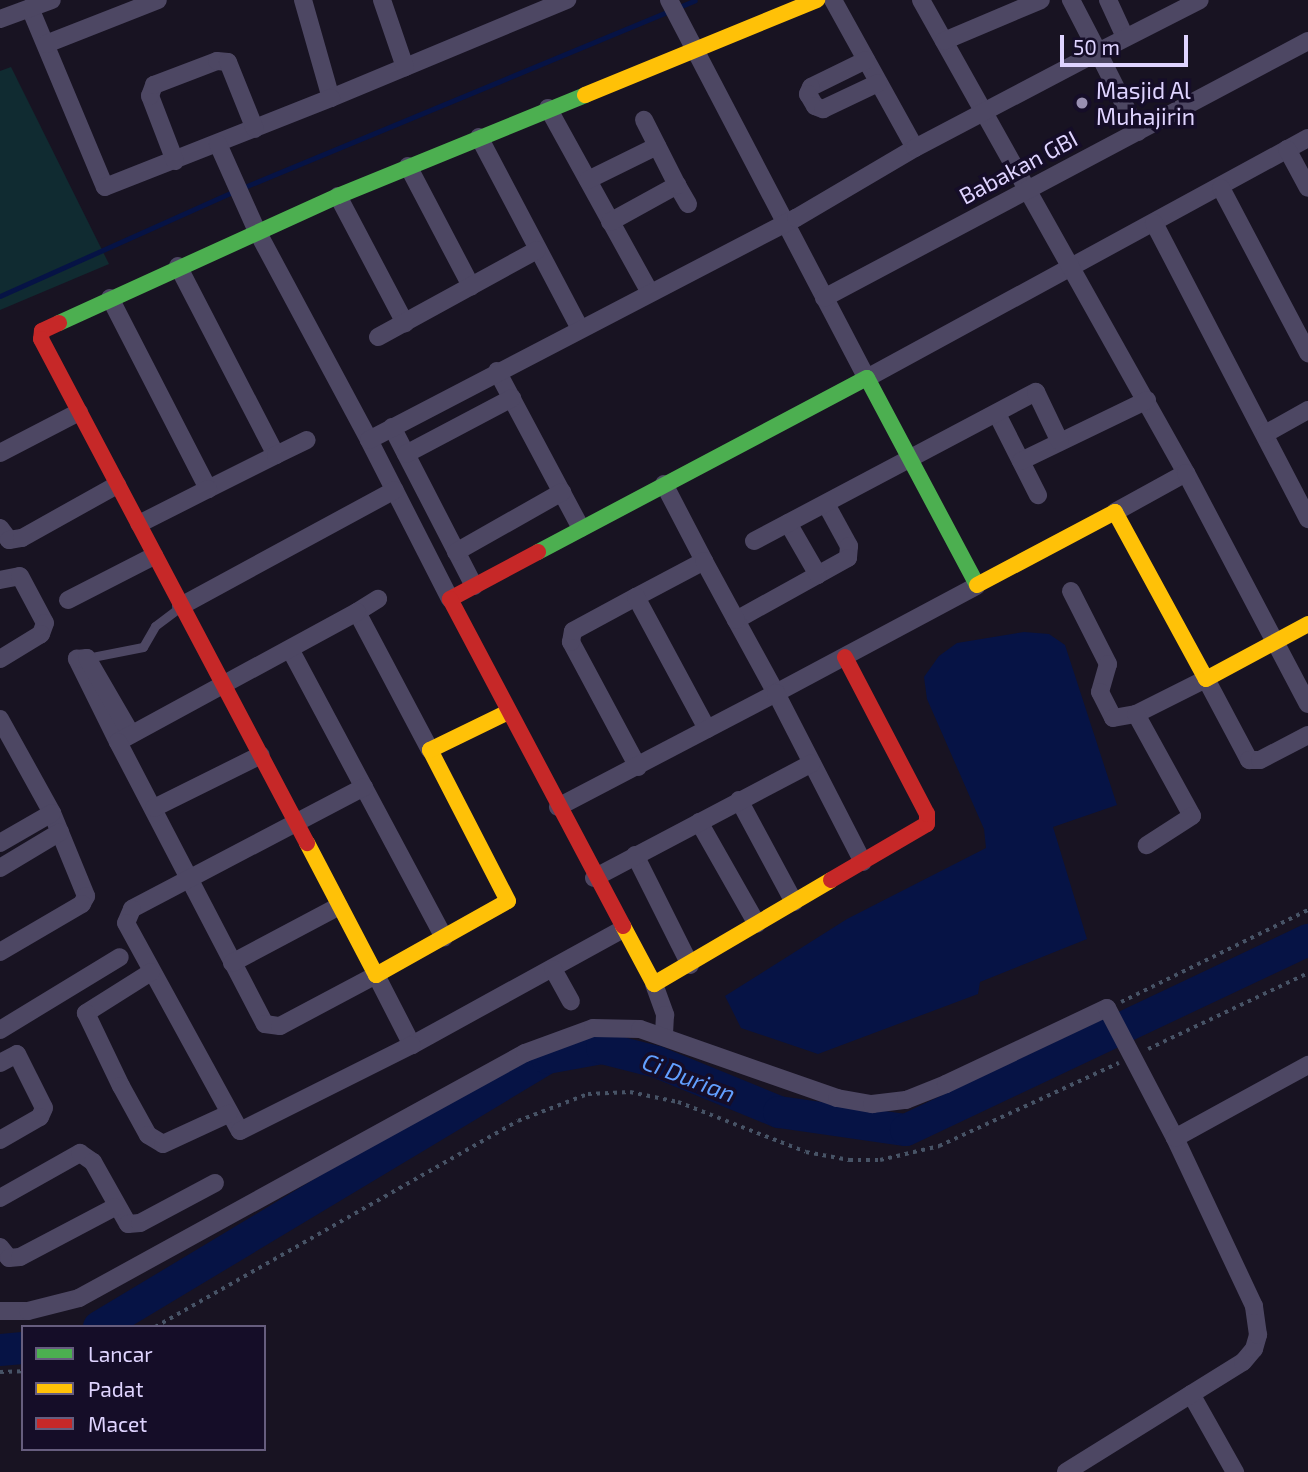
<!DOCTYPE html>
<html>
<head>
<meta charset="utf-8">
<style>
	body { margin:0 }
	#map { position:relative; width:1308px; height:1472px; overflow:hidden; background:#181322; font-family:"Exo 2",sans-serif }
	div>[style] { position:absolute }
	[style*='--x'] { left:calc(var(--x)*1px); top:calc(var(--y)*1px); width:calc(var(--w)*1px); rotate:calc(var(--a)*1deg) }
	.green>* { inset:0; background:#102b31 }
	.water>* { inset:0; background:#061345 }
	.stream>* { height:5px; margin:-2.5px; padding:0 2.5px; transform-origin:2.5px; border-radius:2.5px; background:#061345 }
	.river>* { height:32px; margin:-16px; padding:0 16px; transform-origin:16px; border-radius:16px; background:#061345 }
	.path>* { height:3.5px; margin-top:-1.75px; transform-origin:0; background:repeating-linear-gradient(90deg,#475366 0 3.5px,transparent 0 8.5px) }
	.lane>* { height:9px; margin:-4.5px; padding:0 4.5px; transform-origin:4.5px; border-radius:4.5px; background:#4d4763 }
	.street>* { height:18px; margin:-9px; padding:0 9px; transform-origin:9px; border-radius:9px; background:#4d4763 }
	.fast>* { height:16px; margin:-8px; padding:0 8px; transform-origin:8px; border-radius:8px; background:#4caf50 }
	.slow>* { height:16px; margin:-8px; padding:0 8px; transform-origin:8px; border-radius:8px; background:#ffc107 }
	.jam>* { height:16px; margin:-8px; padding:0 8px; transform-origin:8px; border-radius:8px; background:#c62828 }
	.dots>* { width:19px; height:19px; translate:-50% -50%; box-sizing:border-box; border:4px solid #150d28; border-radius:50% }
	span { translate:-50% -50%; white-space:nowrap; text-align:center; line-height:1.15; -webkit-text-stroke:7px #150d28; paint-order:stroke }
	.poi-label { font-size:23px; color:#dfd4ff }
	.left { translate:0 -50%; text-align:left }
	.street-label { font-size:23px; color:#dfd4ff }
	.water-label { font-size:24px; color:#629fff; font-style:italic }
	.legend { position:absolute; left:21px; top:1325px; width:245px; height:126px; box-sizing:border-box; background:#150d28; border:2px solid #665d7e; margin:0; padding:9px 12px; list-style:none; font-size:21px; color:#dfd4ff }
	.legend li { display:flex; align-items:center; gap:14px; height:35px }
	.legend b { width:35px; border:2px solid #665d7e }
	.scale { position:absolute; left:1060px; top:35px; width:128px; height:32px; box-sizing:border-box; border:4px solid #dfd4ff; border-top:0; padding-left:9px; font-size:21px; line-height:24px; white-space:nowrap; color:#dfd4ff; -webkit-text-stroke:5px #150d28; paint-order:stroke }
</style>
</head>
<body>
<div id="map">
	<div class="green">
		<i style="clip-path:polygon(11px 67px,109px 264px,0 310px,0 71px)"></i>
	</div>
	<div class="water">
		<i style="clip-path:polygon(1024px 632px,1049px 634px,1065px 645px,1117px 805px,1053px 827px,1087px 939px,980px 982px,978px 994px,818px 1054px,741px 1028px,725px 996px,847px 919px,986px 848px,984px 829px,927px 699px,924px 677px,939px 656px,957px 643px)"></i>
	</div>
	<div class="stream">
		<i style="--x:0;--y:296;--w:265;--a:-24.1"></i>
		<i style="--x:242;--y:188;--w:490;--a:-22.5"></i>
	</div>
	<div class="river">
		<i style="--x:99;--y:1327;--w:523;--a:-30.98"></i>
		<i style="--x:547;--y:1058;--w:56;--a:-10.3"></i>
		<i style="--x:602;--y:1048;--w:57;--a:14.3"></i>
		<i style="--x:657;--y:1062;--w:132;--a:22.3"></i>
		<i style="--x:779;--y:1112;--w:128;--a:8.1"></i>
		<i style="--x:906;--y:1130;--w:445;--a:-25.3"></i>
		<i style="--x:0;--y:1350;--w:23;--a:-5"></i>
	</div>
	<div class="path">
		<i style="--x:1121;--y:1002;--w:208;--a:-26.2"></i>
		<i style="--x:1148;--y:1049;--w:177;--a:-25.4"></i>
		<i style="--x:155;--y:1327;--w:417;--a:-29.6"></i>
		<i style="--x:518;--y:1121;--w:75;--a:-21.1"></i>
		<i style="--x:588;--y:1094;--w:42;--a:-2.7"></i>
		<i style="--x:630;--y:1092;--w:49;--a:11.8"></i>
		<i style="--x:678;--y:1102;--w:137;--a:21.3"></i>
		<i style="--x:806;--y:1152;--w:44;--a:10.5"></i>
		<i style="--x:849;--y:1160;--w:31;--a:0"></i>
		<i style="--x:880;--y:1160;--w:61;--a:-13.3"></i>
		<i style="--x:939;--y:1146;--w:198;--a:-24.8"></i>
		<i style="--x:0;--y:1372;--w:23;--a:-2"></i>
	</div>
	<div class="lane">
		<i style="--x:87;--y:658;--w:57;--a:-11.1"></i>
		<i style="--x:143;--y:647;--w:24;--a:-60"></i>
		<i style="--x:155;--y:626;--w:31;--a:-37"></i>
	</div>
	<div class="street">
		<i style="--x:303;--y:0;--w:102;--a:74.1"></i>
		<i style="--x:331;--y:98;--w:256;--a:-22.6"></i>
		<i style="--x:382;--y:0;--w:71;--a:71.1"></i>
		<i style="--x:669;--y:0;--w:427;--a:62.4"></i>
		<i style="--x:867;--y:378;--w:502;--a:-28.56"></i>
		<i style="--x:833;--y:0;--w:169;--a:61"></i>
		<i style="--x:921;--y:0;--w:542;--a:60.74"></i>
		<i style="--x:1108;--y:0;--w:41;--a:65.3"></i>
		<i style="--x:30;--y:8;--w:194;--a:67.3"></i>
		<i style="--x:105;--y:187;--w:243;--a:-21.5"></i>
		<i style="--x:0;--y:19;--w:55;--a:-20.1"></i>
		<i style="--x:944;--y:41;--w:105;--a:-22.9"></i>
		<i style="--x:46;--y:44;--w:120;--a:-21.4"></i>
		<i style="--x:866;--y:60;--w:61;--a:153.9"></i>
		<i style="--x:811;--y:87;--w:8;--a:113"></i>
		<i style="--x:808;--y:94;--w:14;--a:60"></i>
		<i style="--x:815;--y:106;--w:9;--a:21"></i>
		<i style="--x:823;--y:109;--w:61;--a:-25.3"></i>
		<i style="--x:548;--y:108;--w:209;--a:61.1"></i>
		<i style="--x:1138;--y:132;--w:89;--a:-116.6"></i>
		<i style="--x:1098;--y:52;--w:114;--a:-27"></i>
		<i style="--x:479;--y:137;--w:215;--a:62.2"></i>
		<i style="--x:218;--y:144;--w:95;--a:65.9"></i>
		<i style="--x:257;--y:231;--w:237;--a:61.8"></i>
		<i style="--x:1287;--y:149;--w:44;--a:61.7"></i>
		<i style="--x:175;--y:161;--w:70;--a:-111"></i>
		<i style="--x:150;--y:96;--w:12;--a:-70"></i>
		<i style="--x:154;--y:85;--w:67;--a:-20.9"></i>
		<i style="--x:217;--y:61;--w:11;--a:5"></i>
		<i style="--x:228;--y:62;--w:72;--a:68.1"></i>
		<i style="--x:408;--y:166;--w:136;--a:62.3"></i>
		<i style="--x:588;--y:180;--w:77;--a:-26.2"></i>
		<i style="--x:677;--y:185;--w:22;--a:60"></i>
		<i style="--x:1221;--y:188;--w:187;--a:62.2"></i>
		<i style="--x:338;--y:196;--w:144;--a:62.2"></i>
		<i style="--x:610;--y:222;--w:77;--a:-28.9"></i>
		<i style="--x:677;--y:185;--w:73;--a:-116.9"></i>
		<i style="--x:1154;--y:223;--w:334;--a:62.5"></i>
		<i style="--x:178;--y:266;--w:213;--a:62.6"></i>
		<i style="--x:276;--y:455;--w:76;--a:153.4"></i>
		<i style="--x:110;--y:298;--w:215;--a:62.8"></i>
		<i style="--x:208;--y:489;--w:77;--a:153.1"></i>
		<i style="--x:824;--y:298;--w:548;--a:-27.97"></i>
		<i style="--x:378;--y:337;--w:181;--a:-28.7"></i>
		<i style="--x:497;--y:371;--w:178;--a:61.9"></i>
		<i style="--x:997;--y:414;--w:91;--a:63.2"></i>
		<i style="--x:392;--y:427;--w:179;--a:62.7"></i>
		<i style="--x:1265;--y:434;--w:49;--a:-29.2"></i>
		<i style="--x:0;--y:453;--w:89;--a:-27.4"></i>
		<i style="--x:406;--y:454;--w:120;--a:-27.8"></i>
		<i style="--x:276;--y:455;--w:34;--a:-26"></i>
		<i style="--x:1021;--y:461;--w:140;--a:-25.8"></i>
		<i style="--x:664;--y:484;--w:87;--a:62.5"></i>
		<i style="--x:826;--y:504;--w:48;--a:61.3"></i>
		<i style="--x:849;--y:546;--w:12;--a:95"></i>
		<i style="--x:848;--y:558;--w:128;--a:151"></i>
		<i style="--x:736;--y:620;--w:83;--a:61.3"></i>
		<i style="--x:776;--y:693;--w:227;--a:-28.1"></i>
		<i style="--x:1115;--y:512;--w:81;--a:-28.8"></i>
		<i style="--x:1186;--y:473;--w:261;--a:62.2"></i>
		<i style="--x:788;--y:523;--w:60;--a:60"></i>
		<i style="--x:0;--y:528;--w:15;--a:53"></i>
		<i style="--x:9;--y:540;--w:13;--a:-9"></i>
		<i style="--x:22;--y:538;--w:109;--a:-29.2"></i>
		<i style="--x:754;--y:541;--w:319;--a:-27.9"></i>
		<i style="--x:1036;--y:392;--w:55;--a:64.4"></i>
		<i style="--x:456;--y:552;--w:122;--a:-29.5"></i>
		<i style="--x:0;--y:580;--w:20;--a:-11"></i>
		<i style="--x:20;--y:576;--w:53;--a:62"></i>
		<i style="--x:45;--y:623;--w:12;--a:110"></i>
		<i style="--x:41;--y:634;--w:48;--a:148.6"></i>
		<i style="--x:1071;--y:591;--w:82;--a:63.1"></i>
		<i style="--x:1108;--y:664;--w:29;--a:106"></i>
		<i style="--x:1100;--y:692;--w:29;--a:63"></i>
		<i style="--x:1113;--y:718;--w:23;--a:-10"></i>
		<i style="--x:1136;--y:714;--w:78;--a:-26.6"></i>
		<i style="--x:1206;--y:679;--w:92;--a:62"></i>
		<i style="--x:1249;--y:760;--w:11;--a:0"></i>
		<i style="--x:1260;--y:760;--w:54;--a:-27.5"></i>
		<i style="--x:636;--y:597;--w:77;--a:-27.9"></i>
		<i style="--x:704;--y:561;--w:67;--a:61.5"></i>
		<i style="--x:450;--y:599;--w:178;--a:-117"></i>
		<i style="--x:369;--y:440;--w:481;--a:-27.5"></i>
		<i style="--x:796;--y:218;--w:138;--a:-30.5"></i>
		<i style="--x:915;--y:148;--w:207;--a:-27.7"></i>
		<i style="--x:1098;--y:52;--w:59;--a:-117.4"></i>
		<i style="--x:68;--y:600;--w:97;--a:-27.1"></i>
		<i style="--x:181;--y:606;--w:243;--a:-28.5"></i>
		<i style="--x:357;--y:612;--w:25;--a:-32"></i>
		<i style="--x:290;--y:649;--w:327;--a:61.9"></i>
		<i style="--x:1136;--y:714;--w:116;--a:61.2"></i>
		<i style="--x:1192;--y:816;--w:54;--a:147.2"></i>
		<i style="--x:0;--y:719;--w:107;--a:61"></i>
		<i style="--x:52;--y:813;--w:90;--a:67.7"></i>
		<i style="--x:86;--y:896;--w:9;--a:117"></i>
		<i style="--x:82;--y:904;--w:95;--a:149.7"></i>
		<i style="--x:118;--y:742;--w:93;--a:-116.3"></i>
		<i style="--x:77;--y:659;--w:10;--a:-6"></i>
		<i style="--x:87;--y:658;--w:88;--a:59.9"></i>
		<i style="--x:430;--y:750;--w:156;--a:-117.9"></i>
		<i style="--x:357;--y:612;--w:272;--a:151.5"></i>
		<i style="--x:118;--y:742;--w:318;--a:62.5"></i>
		<i style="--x:265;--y:1024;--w:15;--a:8"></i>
		<i style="--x:280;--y:1026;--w:109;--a:-28"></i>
		<i style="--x:376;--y:975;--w:79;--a:62.8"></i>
		<i style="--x:412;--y:1045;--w:239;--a:-28.8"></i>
		<i style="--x:638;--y:767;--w:142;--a:-118.2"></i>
		<i style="--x:571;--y:642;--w:11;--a:-80"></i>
		<i style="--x:573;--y:631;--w:72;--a:-28.4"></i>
		<i style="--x:636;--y:597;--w:150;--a:61.7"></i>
		<i style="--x:364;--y:787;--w:262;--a:152.3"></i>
		<i style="--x:132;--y:909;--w:15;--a:113"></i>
		<i style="--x:126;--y:923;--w:237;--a:61.3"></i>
		<i style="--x:240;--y:1131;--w:192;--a:-26.6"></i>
		<i style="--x:739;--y:800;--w:116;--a:61.7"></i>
		<i style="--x:558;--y:807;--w:246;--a:-27.6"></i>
		<i style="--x:776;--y:693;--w:190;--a:62.8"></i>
		<i style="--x:154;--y:808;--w:119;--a:-26.4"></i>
		<i style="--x:699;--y:822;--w:117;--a:60.4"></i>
		<i style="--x:0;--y:843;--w:60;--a:-30"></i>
		<i style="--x:635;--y:855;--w:123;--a:63.4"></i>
		<i style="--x:0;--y:868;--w:70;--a:-31"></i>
		<i style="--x:594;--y:878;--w:246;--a:-27.8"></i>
		<i style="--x:232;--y:963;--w:121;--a:-28"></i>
		<i style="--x:553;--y:969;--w:37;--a:61"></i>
		<i style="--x:151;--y:972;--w:77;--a:147.8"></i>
		<i style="--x:86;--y:1013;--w:81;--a:64.4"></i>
		<i style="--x:121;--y:1086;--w:56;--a:61.1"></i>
		<i style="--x:148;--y:1135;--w:17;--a:31"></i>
		<i style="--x:163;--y:1144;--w:72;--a:-24.8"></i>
		<i style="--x:654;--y:984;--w:33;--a:70"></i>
		<i style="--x:665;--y:1015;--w:20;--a:93"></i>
		<i style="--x:0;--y:1030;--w:140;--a:-31.3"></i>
		<i style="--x:0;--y:1063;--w:19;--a:-28"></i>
		<i style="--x:17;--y:1054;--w:60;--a:63.4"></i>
		<i style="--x:44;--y:1108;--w:10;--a:114"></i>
		<i style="--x:40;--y:1117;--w:46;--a:150.1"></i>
		<i style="--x:0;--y:1198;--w:92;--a:-29.4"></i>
		<i style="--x:80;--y:1153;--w:16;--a:35"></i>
		<i style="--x:93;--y:1162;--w:71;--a:60.6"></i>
		<i style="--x:128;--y:1224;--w:12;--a:-5"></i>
		<i style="--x:140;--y:1223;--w:85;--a:-28.1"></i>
		<i style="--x:0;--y:1247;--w:14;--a:51"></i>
		<i style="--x:9;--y:1258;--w:11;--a:-5"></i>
		<i style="--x:20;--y:1257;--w:107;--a:-27.8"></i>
		<i style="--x:0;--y:1311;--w:28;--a:0"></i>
		<i style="--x:28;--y:1311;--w:53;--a:-14.3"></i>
		<i style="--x:79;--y:1298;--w:509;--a:-28.78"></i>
		<i style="--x:525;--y:1053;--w:72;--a:-20.2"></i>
		<i style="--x:593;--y:1028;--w:47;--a:1.2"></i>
		<i style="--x:640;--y:1029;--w:209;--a:19.3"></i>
		<i style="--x:837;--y:1098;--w:36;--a:10"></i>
		<i style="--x:872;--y:1104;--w:34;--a:-7"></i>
		<i style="--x:906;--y:1100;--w:43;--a:-21.8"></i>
		<i style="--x:946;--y:1084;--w:178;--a:-25.3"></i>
		<i style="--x:1107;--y:1008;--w:147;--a:62.4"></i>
		<i style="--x:1191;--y:1394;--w:90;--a:60.6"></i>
		<i style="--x:1066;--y:1472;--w:208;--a:-31.9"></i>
		<i style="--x:1243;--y:1362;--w:17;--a:-50"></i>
		<i style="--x:1254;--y:1349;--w:15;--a:-74"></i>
		<i style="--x:1258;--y:1335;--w:29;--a:-98"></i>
		<i style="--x:1254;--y:1306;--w:186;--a:-115.2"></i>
		<i style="--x:1175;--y:1138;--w:152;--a:-28.8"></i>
	</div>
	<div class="fast">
		<i style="--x:59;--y:323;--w:307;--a:-24.5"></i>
		<i style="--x:338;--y:196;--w:267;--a:-22.2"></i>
		<i style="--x:538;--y:552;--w:372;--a:-27.9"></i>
		<i style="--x:867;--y:378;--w:234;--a:62"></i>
	</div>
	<div class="slow">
		<i style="--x:585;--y:95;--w:251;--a:-22.3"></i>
		<i style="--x:977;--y:585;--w:156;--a:-27.9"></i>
		<i style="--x:1115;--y:512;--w:190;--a:61.4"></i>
		<i style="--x:1206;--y:679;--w:116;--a:-28.3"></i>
		<i style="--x:307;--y:843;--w:149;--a:62.4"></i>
		<i style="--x:376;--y:975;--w:151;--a:-29.3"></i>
		<i style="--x:508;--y:901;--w:170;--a:-117.3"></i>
		<i style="--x:430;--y:750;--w:87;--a:-26"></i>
		<i style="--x:623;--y:926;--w:66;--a:61.9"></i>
		<i style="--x:654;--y:984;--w:205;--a:-30.4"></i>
	</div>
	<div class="jam">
		<i style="--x:59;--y:323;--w:19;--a:155"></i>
		<i style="--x:42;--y:331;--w:8;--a:97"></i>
		<i style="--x:41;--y:339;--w:570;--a:62.18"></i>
		<i style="--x:538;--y:552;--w:100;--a:151.9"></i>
		<i style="--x:450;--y:599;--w:370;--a:62.1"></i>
		<i style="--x:831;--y:880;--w:111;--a:-30.3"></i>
		<i style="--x:927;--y:824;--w:10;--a:-90"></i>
		<i style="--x:927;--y:814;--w:177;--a:-117.6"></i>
	</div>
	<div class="dots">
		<i style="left:1082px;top:103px;background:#9990b2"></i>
	</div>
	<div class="poi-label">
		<span class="left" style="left:1096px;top:103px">Masjid Al<br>Muhajirin</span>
	</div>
	<div class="street-label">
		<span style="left:1018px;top:167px;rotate:-28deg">Babakan GBI</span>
	</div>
	<div class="water-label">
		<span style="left:689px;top:1077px;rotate:21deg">Ci Durian</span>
	</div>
	<ul class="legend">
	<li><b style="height:9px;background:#4caf50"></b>Lancar</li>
	<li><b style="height:9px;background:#ffc107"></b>Padat</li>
	<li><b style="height:9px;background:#c62828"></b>Macet</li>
	</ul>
	<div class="scale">50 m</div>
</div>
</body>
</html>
